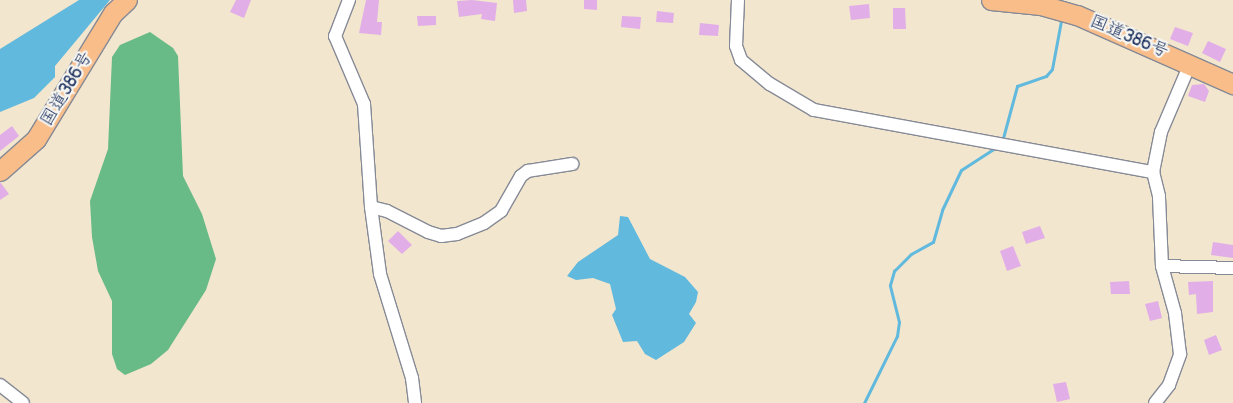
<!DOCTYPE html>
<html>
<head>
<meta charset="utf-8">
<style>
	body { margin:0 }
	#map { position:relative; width:1233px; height:403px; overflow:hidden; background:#f2e6ce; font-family:Pangolin,"Klee One",sans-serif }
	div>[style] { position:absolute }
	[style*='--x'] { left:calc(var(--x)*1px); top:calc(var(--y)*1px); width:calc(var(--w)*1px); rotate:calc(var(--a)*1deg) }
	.forest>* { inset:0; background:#68ba87 }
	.water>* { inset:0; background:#61b9de }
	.stream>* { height:3px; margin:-1.5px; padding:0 1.5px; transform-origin:1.5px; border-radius:1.5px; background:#61b9de }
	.building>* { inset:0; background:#e2aee7 }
	.roads { filter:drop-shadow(1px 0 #868a96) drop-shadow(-1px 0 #868a96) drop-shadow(0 1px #868a96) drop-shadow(0 -1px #868a96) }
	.minor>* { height:12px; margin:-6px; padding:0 6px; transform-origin:6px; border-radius:6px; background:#fff }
	.highway>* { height:19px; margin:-9.5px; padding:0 9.5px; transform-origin:9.5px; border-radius:9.5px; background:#f8bd89 }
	span { translate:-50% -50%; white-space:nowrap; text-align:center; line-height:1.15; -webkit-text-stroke:4.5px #f6f6f2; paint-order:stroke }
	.street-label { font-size:18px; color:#1b2f5e }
</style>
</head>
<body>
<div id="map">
	<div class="forest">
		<i style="clip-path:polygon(150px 32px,173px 48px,178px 56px,183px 176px,202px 214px,216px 259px,206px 290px,168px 350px,151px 364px,125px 375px,117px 369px,112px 354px,112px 301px,98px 271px,92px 237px,90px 201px,108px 149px,112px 57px,120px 45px)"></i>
	</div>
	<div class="water">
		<i style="clip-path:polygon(79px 0,110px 0,55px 66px,55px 77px,34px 98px,0 112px,0 49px)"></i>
		<i style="clip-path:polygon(620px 216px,628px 217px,650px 259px,685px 277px,698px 292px,696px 302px,689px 314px,696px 323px,684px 342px,656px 360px,645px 354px,637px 341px,623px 342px,612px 315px,616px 309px,610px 284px,593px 278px,576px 280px,567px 276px,578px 262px,618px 235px)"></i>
	</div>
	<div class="stream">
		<i style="--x:1003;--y:138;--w:54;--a:-74.9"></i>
		<i style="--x:1017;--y:86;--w:31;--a:-19"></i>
		<i style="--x:1046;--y:76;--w:9;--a:-49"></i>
		<i style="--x:1052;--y:69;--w:49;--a:-79.4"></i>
		<i style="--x:864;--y:403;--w:75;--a:-63.8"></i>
		<i style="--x:897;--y:336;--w:14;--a:-82"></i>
		<i style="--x:899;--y:322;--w:38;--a:-104"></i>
		<i style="--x:890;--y:285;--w:15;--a:-74"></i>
		<i style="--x:894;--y:271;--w:24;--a:-45"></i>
		<i style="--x:911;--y:254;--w:25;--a:-29"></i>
		<i style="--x:933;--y:242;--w:33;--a:-74"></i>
		<i style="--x:942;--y:210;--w:44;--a:-64.6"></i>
		<i style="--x:961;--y:170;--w:40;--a:-32.9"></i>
	</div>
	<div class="building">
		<i style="clip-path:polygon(236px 0,251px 0,244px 18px,230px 12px)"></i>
		<i style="clip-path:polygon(366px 0,379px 0,377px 22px,382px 22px,381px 35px,359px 33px)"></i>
		<i style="clip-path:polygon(472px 0,497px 3px,495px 21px,481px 19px,482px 14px,459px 17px,457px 1px)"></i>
		<i style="clip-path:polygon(513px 0,526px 0,527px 11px,514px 13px)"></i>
		<i style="clip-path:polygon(584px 0,597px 0,597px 10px,584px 9px)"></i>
		<i style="clip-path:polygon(869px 4px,870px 18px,851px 20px,849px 6px)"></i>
		<i style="clip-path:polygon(893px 8px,905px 8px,906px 29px,893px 29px)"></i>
		<i style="clip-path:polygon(657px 11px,674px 13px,673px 23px,656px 22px)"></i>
		<i style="clip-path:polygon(417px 16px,436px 16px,436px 25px,418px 26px)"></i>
		<i style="clip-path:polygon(622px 16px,641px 17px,640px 29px,621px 27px)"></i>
		<i style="clip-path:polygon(700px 23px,719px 25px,718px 36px,699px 35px)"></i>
		<i style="clip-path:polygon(1175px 27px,1193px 33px,1188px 46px,1170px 39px)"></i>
		<i style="clip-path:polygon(1208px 41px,1226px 49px,1220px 62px,1202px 53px)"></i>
		<i style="clip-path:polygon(1204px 84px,1209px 91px,1205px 102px,1188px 96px,1192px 85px)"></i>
		<i style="clip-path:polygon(12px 126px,19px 136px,0 151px,0 135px)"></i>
		<i style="clip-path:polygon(0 182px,9px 194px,0 200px)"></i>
		<i style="clip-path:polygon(1040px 226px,1045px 238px,1026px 244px,1022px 232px)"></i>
		<i style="clip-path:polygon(398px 231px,412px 245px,402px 254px,388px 241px)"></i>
		<i style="clip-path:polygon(1213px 242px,1233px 245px,1233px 258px,1211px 255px)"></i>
		<i style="clip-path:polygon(1013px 246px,1021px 266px,1007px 271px,1000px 251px)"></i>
		<i style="clip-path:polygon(1129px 281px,1130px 294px,1111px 294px,1110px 282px)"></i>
		<i style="clip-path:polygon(1213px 281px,1213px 312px,1197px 314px,1196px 294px,1189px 295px,1188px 282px)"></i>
		<i style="clip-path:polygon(1158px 301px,1162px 318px,1150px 321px,1145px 304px)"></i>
		<i style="clip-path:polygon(1216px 335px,1222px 350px,1209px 355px,1204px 340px)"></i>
		<i style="clip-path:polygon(1066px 382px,1070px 399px,1057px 402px,1053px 384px)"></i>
	</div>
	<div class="roads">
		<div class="minor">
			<i style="--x:349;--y:0;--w:39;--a:111"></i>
			<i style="--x:335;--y:36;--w:74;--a:66.9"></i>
			<i style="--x:364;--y:104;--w:103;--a:86.1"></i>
			<i style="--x:371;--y:207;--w:68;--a:82.3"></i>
			<i style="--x:380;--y:274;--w:109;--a:72.9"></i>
			<i style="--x:412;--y:378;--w:25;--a:83"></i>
			<i style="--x:738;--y:0;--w:46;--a:92.5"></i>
			<i style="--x:736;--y:46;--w:15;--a:70"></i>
			<i style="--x:741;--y:60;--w:38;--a:40"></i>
			<i style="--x:770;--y:84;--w:51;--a:30.6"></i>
			<i style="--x:814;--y:110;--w:345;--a:10.4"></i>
			<i style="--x:371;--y:207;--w:16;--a:14"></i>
			<i style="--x:387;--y:211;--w:46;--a:27.1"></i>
			<i style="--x:428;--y:232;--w:14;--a:17"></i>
			<i style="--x:441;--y:236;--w:16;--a:-7"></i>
			<i style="--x:457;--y:234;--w:29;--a:-22"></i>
			<i style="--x:484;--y:223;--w:21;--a:-35"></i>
			<i style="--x:501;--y:211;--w:40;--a:-60.3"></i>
			<i style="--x:521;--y:176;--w:9;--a:-36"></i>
			<i style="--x:528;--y:171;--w:45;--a:-9"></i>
			<i style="--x:1162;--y:266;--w:71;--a:1.6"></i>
			<i style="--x:0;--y:385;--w:29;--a:38"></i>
			<i style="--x:1155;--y:403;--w:23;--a:-52"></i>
			<i style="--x:1169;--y:385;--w:33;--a:-70"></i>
			<i style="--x:1180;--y:354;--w:41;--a:-97"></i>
			<i style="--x:1175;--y:313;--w:49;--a:-105.5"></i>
			<i style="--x:1162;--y:266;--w:70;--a:-92.5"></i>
			<i style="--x:1159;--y:196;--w:25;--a:-104"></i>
			<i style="--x:1153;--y:172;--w:41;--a:-78.7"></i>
			<i style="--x:1161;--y:132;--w:74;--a:-66.9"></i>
		</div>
		<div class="highway">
			<i style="--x:991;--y:0;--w:50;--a:5.7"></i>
			<i style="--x:1041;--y:5;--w:37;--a:16"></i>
			<i style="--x:1077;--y:15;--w:171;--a:23.9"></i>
			<i style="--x:0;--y:171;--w:48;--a:-41.6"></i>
			<i style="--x:36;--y:139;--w:148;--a:-58.6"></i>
			<i style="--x:113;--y:13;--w:19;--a:-43"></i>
		</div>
	</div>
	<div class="street-label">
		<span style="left:1129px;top:37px;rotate:23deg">国道386号</span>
		<span style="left:67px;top:89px;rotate:-59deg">国道386号</span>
	</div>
</div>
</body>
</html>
